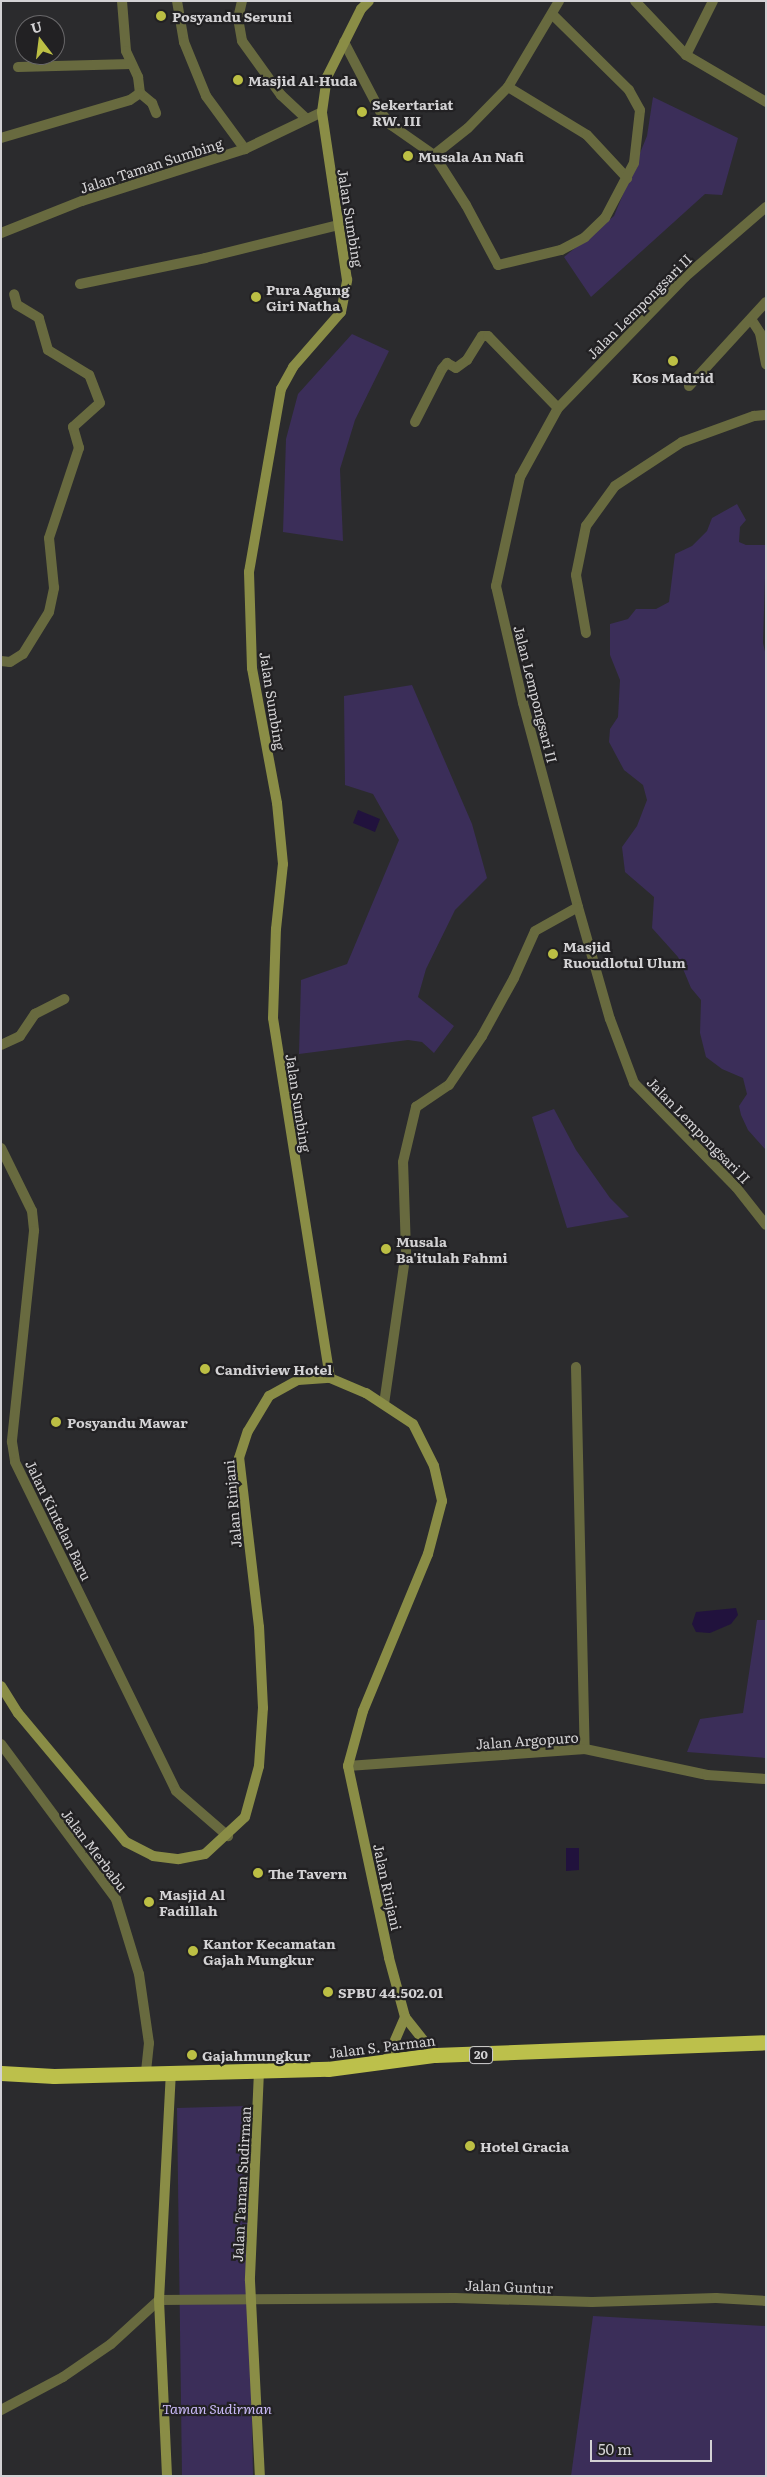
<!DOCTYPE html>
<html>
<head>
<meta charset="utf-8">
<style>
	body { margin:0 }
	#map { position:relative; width:767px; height:2477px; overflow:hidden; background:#2b2b2d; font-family:Literata,serif }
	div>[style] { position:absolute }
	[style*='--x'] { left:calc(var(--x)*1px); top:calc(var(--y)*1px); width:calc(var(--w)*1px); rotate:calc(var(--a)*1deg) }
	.green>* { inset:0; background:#3b2e59 }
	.water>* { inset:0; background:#21123d }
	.street>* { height:10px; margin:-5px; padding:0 5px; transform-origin:5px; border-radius:5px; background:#686a3f }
	.secondary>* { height:10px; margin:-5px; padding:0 5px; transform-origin:5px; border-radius:5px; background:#8a8d46 }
	.highway>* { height:15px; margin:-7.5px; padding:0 7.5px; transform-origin:7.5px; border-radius:7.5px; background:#bcc04b }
	.dots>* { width:14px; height:14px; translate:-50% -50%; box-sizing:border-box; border:2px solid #222123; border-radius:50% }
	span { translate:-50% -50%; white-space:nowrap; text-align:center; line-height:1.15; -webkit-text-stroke:4.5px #222123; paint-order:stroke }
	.shield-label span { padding:1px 4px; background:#222123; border:1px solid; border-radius:4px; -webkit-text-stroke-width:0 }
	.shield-label { font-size:12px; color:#d3d2d4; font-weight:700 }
	.poi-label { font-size:14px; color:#d3d2d4; font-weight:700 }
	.left { translate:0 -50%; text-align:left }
	.street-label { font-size:14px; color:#d3d2d4 }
	.park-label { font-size:14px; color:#c9b9f7; font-style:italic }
	.frame { position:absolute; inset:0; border:2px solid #d3d2d4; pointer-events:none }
	.north { position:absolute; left:15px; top:15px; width:50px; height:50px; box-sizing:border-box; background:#222123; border:1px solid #69686a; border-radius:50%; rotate:345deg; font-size:14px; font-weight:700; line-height:20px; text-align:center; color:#d3d2d4 }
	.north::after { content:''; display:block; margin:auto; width:18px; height:22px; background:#bcbf44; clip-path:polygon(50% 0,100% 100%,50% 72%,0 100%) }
	.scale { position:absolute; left:590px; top:2440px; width:122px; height:22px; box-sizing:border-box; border:2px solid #d3d2d4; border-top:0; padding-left:6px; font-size:15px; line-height:18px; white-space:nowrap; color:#d3d2d4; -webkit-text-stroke:4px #222123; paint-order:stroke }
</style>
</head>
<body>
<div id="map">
	<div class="green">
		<i style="clip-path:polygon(653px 97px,738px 138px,722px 195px,705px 194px,591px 297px,564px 257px,614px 216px,647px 136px)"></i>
		<i style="clip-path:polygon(352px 334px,389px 351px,355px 420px,340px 469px,343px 541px,283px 532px,286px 439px,298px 394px)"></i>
		<i style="clip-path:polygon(737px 504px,746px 520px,740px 527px,739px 542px,746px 545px,766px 545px,763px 643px,766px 656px,765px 1149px,748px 1130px,741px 1115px,739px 1106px,747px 1094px,743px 1078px,722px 1069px,706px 1057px,700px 1033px,701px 1000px,691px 988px,678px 957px,652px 928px,654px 897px,625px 872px,622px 847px,637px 826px,647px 800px,643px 785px,624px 770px,609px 742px,610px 729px,618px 717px,620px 680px,610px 655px,610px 624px,628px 619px,636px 609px,656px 609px,669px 602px,675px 554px,692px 546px,707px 531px,712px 518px)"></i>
		<i style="clip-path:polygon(412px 685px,472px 824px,487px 878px,455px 910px,426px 969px,418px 997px,454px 1026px,434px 1053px,422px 1042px,408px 1040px,299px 1054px,301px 980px,347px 964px,399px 840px,373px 794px,345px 785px,344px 696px)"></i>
		<i style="clip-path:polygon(554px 1109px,576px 1150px,610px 1198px,629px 1217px,567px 1228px,532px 1117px)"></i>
		<i style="clip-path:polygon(757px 1620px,766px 1620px,766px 1758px,687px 1752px,700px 1719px,743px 1713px)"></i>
		<i style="clip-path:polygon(246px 2106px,253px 2476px,182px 2476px,177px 2108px)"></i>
		<i style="clip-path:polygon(593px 2316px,766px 2326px,766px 2476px,571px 2476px)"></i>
	</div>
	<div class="water">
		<i style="clip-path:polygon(358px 810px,380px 819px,375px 832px,353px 823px)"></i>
		<i style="clip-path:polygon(736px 1608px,738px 1615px,731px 1624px,710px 1633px,696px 1632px,692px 1624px,696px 1612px)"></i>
		<i style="clip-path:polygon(566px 1848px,579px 1848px,579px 1870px,566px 1871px)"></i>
	</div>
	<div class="street">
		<i style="--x:122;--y:1;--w:50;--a:85.4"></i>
		<i style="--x:126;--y:51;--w:29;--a:65"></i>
		<i style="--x:138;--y:77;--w:16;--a:83"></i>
		<i style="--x:177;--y:1;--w:42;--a:80.3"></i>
		<i style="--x:184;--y:42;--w:58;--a:67.8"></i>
		<i style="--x:206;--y:96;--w:66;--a:53.7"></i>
		<i style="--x:242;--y:1;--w:17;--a:103"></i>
		<i style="--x:238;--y:18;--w:23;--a:80"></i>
		<i style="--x:242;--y:41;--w:67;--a:54.2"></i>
		<i style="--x:281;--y:95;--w:35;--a:43"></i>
		<i style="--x:635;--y:1;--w:74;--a:46.6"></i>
		<i style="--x:686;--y:55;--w:93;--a:30.4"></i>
		<i style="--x:344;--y:42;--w:78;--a:62.4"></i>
		<i style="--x:380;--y:111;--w:18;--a:52"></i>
		<i style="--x:391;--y:125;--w:52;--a:34.9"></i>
		<i style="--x:434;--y:155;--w:43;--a:-38.5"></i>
		<i style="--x:468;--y:128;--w:57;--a:-45.7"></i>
		<i style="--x:508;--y:87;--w:100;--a:-59.3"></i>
		<i style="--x:686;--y:55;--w:60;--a:-63.4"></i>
		<i style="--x:18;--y:67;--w:113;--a:-1.5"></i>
		<i style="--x:508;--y:87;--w:92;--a:31.3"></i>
		<i style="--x:587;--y:135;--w:59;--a:47.1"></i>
		<i style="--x:140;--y:93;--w:16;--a:40"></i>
		<i style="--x:152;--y:103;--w:11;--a:68"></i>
		<i style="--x:1;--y:138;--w:134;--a:-16.4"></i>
		<i style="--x:130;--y:100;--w:12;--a:-35"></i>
		<i style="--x:434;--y:155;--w:59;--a:57.4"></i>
		<i style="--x:466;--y:205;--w:68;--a:61.9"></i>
		<i style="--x:498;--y:265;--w:65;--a:-13.4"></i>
		<i style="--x:561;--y:250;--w:27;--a:-28"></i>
		<i style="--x:585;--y:237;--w:28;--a:-44"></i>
		<i style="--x:605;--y:218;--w:62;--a:-62.2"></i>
		<i style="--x:634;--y:163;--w:53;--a:-83.5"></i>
		<i style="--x:640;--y:110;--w:23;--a:-119"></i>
		<i style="--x:629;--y:90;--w:107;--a:-135.4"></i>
		<i style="--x:766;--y:207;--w:107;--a:139.2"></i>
		<i style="--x:685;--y:277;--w:182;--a:134.1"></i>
		<i style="--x:558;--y:408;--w:79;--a:118.8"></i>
		<i style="--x:520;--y:477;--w:112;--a:102.4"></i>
		<i style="--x:496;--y:586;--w:120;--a:77"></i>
		<i style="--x:523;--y:703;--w:211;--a:74.9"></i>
		<i style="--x:578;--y:907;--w:116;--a:74.1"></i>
		<i style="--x:610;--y:1019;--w:68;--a:69.4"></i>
		<i style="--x:634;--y:1083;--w:146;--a:45.6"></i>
		<i style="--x:736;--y:1187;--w:48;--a:51.7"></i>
		<i style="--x:1;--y:233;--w:87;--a:-21.6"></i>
		<i style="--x:82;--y:201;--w:171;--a:-17.7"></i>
		<i style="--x:245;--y:149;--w:85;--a:-25.7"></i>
		<i style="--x:80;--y:284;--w:128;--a:-11.7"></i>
		<i style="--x:205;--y:258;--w:137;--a:-13.9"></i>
		<i style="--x:751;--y:319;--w:17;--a:57"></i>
		<i style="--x:760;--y:333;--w:32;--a:79"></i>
		<i style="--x:689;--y:386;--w:114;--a:-47.5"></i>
		<i style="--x:415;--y:422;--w:59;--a:-63"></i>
		<i style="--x:442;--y:369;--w:8;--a:-50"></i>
		<i style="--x:447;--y:363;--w:10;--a:29"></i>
		<i style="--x:456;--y:368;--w:14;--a:-36"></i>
		<i style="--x:467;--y:360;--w:28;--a:-58"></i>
		<i style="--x:482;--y:336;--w:6;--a:0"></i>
		<i style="--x:488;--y:336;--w:100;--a:45.8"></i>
		<i style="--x:586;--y:633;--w:59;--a:-99.8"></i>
		<i style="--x:576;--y:575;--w:50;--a:-78.5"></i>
		<i style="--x:586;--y:526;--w:49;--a:-54.1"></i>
		<i style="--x:615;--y:486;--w:80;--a:-33.3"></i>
		<i style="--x:682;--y:442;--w:77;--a:-19.9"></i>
		<i style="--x:754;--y:416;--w:12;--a:-5"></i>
		<i style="--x:1;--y:661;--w:9;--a:6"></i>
		<i style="--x:10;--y:662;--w:15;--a:-32"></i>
		<i style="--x:23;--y:654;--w:49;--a:-58.2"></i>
		<i style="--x:49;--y:612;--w:25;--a:-78"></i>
		<i style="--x:54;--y:588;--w:50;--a:-95.7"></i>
		<i style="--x:49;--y:538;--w:95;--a:-71.6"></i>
		<i style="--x:79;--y:448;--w:22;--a:-106"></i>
		<i style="--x:73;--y:427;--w:36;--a:-42"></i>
		<i style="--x:100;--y:403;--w:30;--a:-111"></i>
		<i style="--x:89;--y:375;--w:48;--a:-148.6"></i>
		<i style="--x:48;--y:350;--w:33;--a:-106"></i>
		<i style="--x:39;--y:318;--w:26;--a:-149"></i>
		<i style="--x:17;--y:305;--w:11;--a:-105"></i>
		<i style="--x:1;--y:1045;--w:21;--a:-25"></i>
		<i style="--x:20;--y:1036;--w:27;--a:-56"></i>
		<i style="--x:35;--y:1014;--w:33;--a:-27"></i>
		<i style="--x:1;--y:1148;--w:70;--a:63.8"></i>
		<i style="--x:32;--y:1211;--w:20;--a:84"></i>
		<i style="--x:34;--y:1231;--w:212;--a:96"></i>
		<i style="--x:12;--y:1442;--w:20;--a:81"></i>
		<i style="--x:15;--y:1462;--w:366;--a:63.9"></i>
		<i style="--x:176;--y:1791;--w:69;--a:40.9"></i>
		<i style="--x:576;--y:1367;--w:382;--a:88.7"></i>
		<i style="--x:384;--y:1404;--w:155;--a:-81.8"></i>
		<i style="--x:406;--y:1251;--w:89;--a:-91.9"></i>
		<i style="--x:403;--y:1162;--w:57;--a:-76.7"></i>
		<i style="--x:416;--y:1107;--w:40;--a:-34"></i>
		<i style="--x:449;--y:1085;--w:59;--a:-56"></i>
		<i style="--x:482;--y:1036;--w:66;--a:-61.1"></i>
		<i style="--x:514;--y:978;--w:51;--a:-65.9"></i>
		<i style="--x:535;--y:931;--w:49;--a:-29.2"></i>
		<i style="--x:1;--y:1744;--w:193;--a:53.4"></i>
		<i style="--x:116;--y:1899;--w:78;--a:73"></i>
		<i style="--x:139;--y:1974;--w:70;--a:81.8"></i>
		<i style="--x:149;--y:2043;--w:31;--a:96"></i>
		<i style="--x:348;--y:1766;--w:238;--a:-4.1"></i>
		<i style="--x:585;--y:1749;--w:125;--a:12"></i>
		<i style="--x:707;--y:1775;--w:59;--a:3.9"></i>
		<i style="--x:1;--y:2410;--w:70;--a:-28"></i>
		<i style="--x:63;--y:2377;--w:58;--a:-34.5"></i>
		<i style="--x:111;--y:2344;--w:65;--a:-42.5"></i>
		<i style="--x:159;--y:2300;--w:296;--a:-0.4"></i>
		<i style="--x:455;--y:2298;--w:137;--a:1.7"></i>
		<i style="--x:592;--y:2302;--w:124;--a:-1.8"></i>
		<i style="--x:716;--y:2298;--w:50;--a:3.4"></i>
	</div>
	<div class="secondary">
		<i style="--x:330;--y:1378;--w:364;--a:-99"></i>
		<i style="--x:273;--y:1018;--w:89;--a:-88.1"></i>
		<i style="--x:276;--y:929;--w:65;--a:-83.9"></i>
		<i style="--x:283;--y:864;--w:61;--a:-95.6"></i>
		<i style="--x:277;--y:803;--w:137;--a:-100.5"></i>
		<i style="--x:252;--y:668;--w:96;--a:-91.8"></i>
		<i style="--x:249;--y:572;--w:186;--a:-80.1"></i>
		<i style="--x:281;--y:389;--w:25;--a:-61"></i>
		<i style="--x:293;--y:367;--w:73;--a:-48.9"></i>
		<i style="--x:341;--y:312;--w:33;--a:-79"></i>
		<i style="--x:347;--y:280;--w:170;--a:-98.5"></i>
		<i style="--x:322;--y:112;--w:35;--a:-82"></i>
		<i style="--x:327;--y:77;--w:76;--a:-63.4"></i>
		<i style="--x:361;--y:9;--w:11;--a:-45"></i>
		<i style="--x:1;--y:1686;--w:32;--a:58"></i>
		<i style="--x:18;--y:1713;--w:168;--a:50.1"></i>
		<i style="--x:126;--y:1842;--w:30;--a:27"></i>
		<i style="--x:153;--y:1856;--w:26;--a:7"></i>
		<i style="--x:179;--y:1859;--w:26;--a:-11"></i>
		<i style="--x:205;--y:1854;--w:54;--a:-42.8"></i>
		<i style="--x:245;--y:1817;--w:53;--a:-74.6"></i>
		<i style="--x:259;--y:1766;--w:58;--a:-86.1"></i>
		<i style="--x:263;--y:1708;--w:81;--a:-92.8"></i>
		<i style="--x:259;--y:1627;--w:170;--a:-96.7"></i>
		<i style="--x:239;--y:1458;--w:28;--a:-72"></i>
		<i style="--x:248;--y:1431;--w:41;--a:-59"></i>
		<i style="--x:269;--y:1396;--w:33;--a:-29"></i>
		<i style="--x:298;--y:1380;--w:32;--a:-4"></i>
		<i style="--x:330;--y:1378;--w:39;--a:23"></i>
		<i style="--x:366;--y:1393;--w:56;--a:33.4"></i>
		<i style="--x:413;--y:1424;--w:47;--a:63.4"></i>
		<i style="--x:434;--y:1466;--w:36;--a:77"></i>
		<i style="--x:442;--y:1501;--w:55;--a:104.8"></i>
		<i style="--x:428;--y:1554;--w:170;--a:112.5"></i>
		<i style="--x:363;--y:1711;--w:57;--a:105.3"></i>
		<i style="--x:348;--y:1766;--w:196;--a:77.9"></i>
		<i style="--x:389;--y:1958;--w:61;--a:74.8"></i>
		<i style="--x:405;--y:2017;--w:48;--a:51.7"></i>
		<i style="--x:386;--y:2061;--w:48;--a:-66.6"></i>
		<i style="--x:259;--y:2071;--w:210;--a:92.5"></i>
		<i style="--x:250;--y:2281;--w:195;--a:87.1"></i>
		<i style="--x:167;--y:2476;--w:176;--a:-92.6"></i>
		<i style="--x:159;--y:2300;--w:226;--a:-87"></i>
	</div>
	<div class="highway">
		<i style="--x:1;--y:2073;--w:53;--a:3.2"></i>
		<i style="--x:54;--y:2076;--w:274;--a:-1.5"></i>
		<i style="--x:328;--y:2069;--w:108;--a:-7.5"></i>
		<i style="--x:435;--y:2055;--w:331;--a:-2.2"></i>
	</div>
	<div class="dots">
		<i style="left:161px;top:16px;background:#bcbf44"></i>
		<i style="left:238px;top:80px;background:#bcbf44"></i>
		<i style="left:362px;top:112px;background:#bcbf44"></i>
		<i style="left:408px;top:156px;background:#bcbf44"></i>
		<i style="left:256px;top:297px;background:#bcbf44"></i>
		<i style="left:673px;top:361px;background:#bcbf44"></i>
		<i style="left:553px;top:954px;background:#bcbf44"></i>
		<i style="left:386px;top:1249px;background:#bcbf44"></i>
		<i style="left:205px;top:1369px;background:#bcbf44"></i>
		<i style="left:56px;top:1422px;background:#bcbf44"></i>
		<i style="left:258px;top:1873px;background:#bcbf44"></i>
		<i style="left:149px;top:1902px;background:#bcbf44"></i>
		<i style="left:193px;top:1951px;background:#bcbf44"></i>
		<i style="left:328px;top:1992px;background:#bcbf44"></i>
		<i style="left:192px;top:2055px;background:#bcbf44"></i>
		<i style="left:470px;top:2146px;background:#bcbf44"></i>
	</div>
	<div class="shield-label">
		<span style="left:481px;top:2055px">20</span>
	</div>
	<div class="poi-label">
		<span class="left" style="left:172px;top:16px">Posyandu Seruni</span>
		<span class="left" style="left:248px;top:80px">Masjid Al-Huda</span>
		<span class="left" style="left:372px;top:112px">Sekertariat<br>RW. III</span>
		<span class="left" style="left:418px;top:156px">Musala An Nafi</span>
		<span class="left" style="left:266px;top:297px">Pura Agung<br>Giri Natha</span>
		<span style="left:673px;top:377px">Kos Madrid</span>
		<span class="left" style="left:563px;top:954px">Masjid<br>Ruoudlotul Ulum</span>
		<span class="left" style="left:396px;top:1249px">Musala<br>Ba'itulah Fahmi</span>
		<span class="left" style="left:215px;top:1369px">Candiview Hotel</span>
		<span class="left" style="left:67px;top:1422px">Posyandu Mawar</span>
		<span class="left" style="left:268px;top:1873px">The Tavern</span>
		<span class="left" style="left:159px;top:1902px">Masjid Al<br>Fadillah</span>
		<span class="left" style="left:203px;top:1951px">Kantor Kecamatan<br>Gajah Mungkur</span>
		<span class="left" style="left:338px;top:1992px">SPBU 44.502.01</span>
		<span class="left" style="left:202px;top:2055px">Gajahmungkur</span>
		<span class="left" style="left:480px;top:2146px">Hotel Gracia</span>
	</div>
	<div class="street-label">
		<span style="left:151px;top:165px;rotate:-18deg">Jalan Taman Sumbing</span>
		<span style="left:351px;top:218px;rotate:81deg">Jalan Sumbing</span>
		<span style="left:639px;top:306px;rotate:-45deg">Jalan Lempongsari II</span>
		<span style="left:536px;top:694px;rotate:76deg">Jalan Lempongsari II</span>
		<span style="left:273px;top:701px;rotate:81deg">Jalan Sumbing</span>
		<span style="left:299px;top:1103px;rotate:81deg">Jalan Sumbing</span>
		<span style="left:699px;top:1130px;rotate:46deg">Jalan Lempongsari II</span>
		<span style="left:232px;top:1504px;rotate:-95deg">Jalan Rinjani</span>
		<span style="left:59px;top:1520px;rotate:64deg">Jalan Kintelan Baru</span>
		<span style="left:527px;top:1740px;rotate:-4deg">Jalan Argopuro</span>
		<span style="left:95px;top:1850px;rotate:53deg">Jalan Merbabu</span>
		<span style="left:388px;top:1887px;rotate:78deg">Jalan Rinjani</span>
		<span style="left:382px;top:2046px;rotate:-7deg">Jalan S. Parman</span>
		<span style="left:241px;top:2184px;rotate:-87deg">Jalan Taman Sudirman</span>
		<span style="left:509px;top:2286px;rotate:2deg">Jalan Guntur</span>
	</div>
	<div class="park-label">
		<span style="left:217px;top:2408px">Taman Sudirman</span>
	</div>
	<div class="frame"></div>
	<div class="north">U</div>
	<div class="scale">50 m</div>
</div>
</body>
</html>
